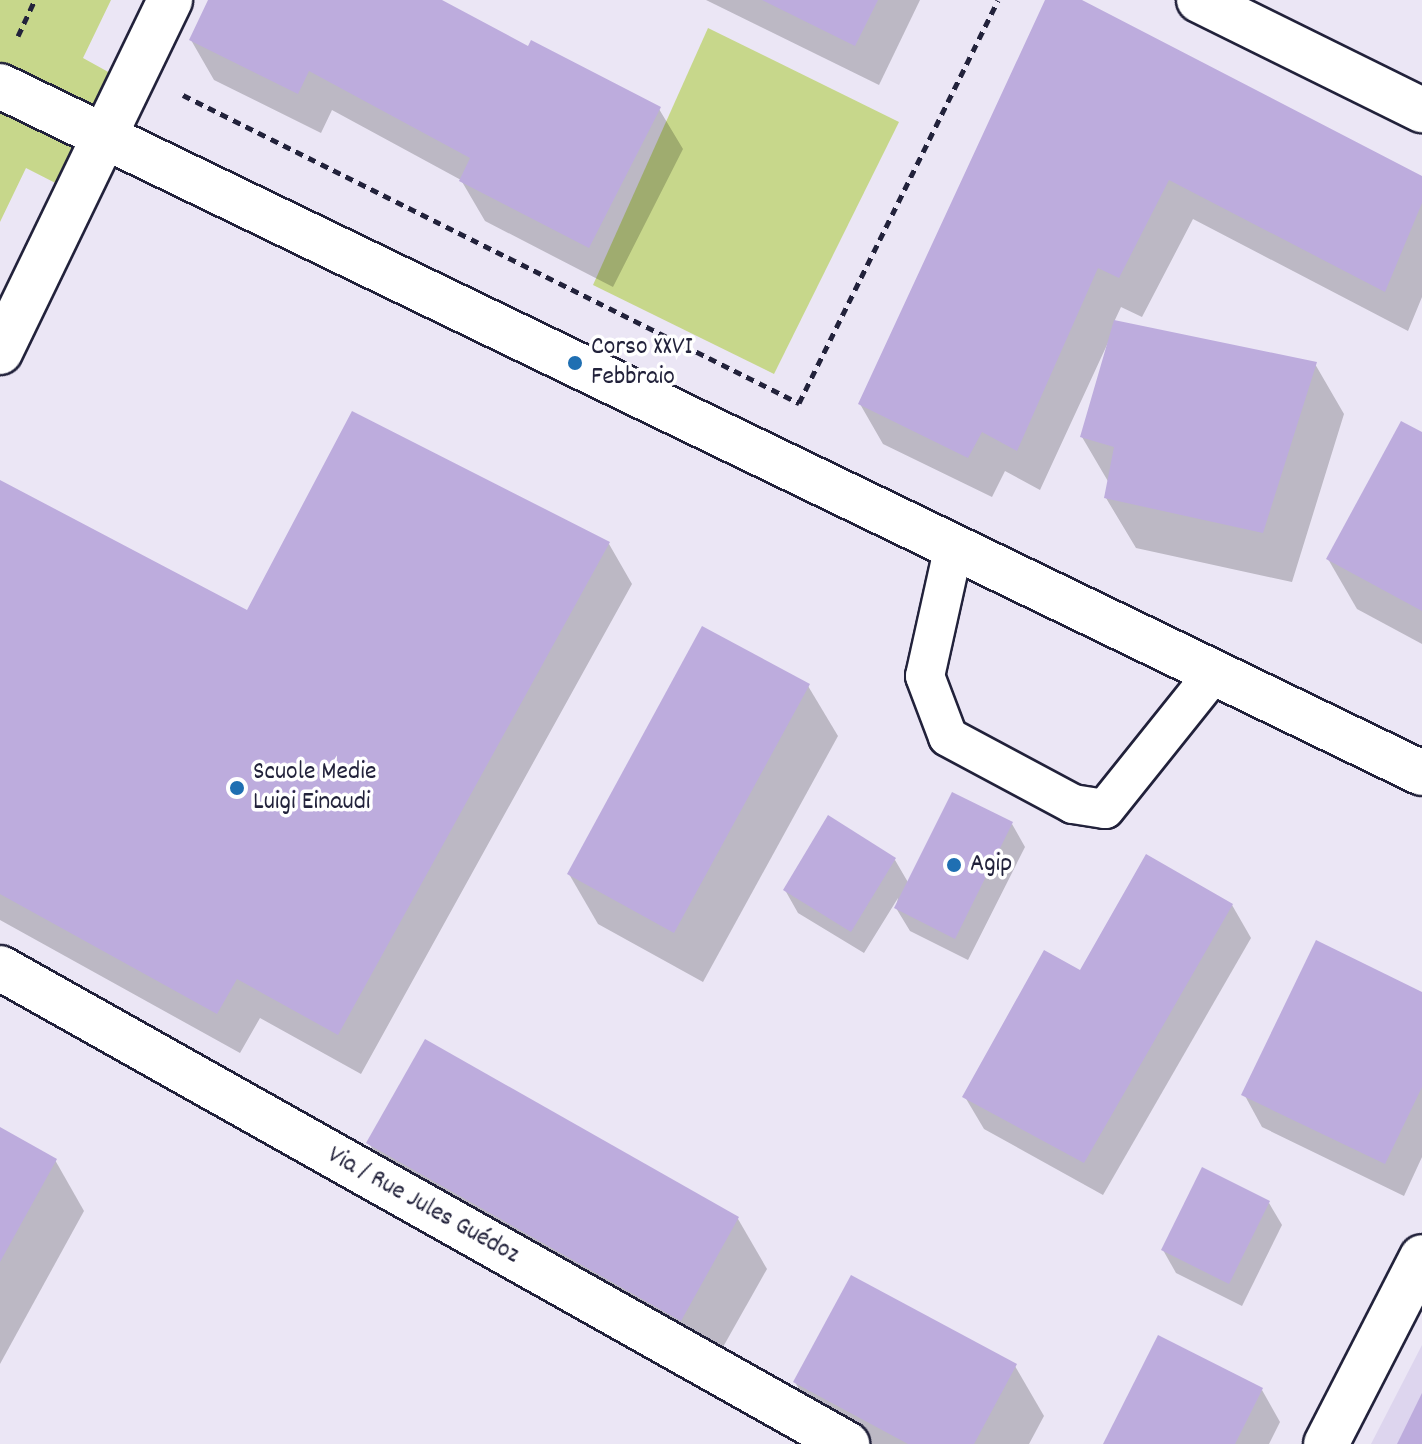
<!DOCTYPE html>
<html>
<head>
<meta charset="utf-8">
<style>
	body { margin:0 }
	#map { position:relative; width:1422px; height:1444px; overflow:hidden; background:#ebe6f5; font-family:Dekko,sans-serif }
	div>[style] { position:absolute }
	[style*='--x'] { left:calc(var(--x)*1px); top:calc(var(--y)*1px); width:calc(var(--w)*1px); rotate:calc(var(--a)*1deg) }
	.built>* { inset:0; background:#ddd5ee }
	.green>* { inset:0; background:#c7d78b }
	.shadow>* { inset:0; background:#0003 }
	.building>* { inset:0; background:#bdacdd }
	.path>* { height:5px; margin-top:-2.5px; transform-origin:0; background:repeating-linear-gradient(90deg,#22223b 0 8px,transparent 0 14px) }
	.roads { filter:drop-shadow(2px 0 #22223b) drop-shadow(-2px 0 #22223b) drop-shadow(0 2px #22223b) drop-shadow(0 -2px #22223b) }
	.lane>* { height:38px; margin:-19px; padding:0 19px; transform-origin:19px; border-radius:19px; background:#fff }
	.street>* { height:44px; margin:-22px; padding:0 22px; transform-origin:22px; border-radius:22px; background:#fff }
	.secondary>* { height:44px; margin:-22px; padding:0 22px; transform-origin:22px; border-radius:22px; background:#fff }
	.dots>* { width:22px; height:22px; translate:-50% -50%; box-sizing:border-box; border:4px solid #fff; border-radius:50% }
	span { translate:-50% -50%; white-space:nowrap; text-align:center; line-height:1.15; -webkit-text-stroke:7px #fff; paint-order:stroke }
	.poi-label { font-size:26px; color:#22223b }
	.left { translate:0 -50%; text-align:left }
	.street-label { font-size:26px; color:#22223b }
</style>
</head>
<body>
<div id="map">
	<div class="built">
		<i style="clip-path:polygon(1422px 1345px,1422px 1444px,1371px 1444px)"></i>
	</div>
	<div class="green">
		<i style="clip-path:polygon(0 0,111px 0,83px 58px,130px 84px,77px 194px,26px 168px,0 222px)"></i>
		<i style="clip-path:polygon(708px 28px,899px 122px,774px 374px,593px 285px)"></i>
	</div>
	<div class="shadow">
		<i style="clip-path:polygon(210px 0,438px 0,529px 49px,659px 109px,683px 149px,613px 287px,485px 221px,461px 180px,332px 110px,321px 133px,214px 80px,191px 40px)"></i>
		<i style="clip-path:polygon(706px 0,920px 0,879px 85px)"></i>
		<i style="clip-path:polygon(1047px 0,1077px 0,1422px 178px,1422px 297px,1408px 331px,1193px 219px,1142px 317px,1121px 307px,1114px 322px,1315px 364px,1344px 414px,1292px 582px,1136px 548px,1106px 498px,1109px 483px,1082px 437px,1112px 334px,1040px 490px,1005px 471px,992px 497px,883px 444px,860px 404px)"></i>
		<i style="clip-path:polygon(1422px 434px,1422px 644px,1357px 609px,1328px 559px)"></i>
		<i style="clip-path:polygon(0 482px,247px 613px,609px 544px,632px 584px,361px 1074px,260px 1018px,240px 1053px,0 920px)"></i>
		<i style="clip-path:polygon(808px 686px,838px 736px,703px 982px,598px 924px,569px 874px)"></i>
		<i style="clip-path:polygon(1012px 824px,1025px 847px,968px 960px,910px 931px,896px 908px,898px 898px,864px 953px,798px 913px,785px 890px,895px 860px,909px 884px)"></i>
		<i style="clip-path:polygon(1232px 905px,1251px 938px,1103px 1195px,984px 1129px,965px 1097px,1081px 973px)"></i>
		<i style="clip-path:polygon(1422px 994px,1422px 1157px,1404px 1196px,1262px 1127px,1244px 1094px)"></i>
		<i style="clip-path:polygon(0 1129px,55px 1160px,84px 1211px,0 1364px)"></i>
		<i style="clip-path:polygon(369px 1143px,738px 1219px,767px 1269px,710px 1370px,398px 1193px)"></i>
		<i style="clip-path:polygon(1269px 1203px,1282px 1225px,1242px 1306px,1176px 1273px,1163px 1250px)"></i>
		<i style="clip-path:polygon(1015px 1366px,1044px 1416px,1029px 1444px,846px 1444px,824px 1433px,795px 1382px)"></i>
		<i style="clip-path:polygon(1262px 1390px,1280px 1422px,1269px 1444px,1105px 1444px)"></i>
	</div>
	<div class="building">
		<i style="clip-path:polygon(208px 0,442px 0,528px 46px,531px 40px,661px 107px,589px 248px,459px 181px,470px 158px,309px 71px,298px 94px,189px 40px)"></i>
		<i style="clip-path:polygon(762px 0,878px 0,855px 46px)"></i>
		<i style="clip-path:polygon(1045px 0,1082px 0,1422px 176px,1422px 203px,1385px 292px,1169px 180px,1119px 278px,1098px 268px,1017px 451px,982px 432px,968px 458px,858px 404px)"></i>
		<i style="clip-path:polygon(1114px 320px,1317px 362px,1263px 533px,1104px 498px,1114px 447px,1080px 437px)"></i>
		<i style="clip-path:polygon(352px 411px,610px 542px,338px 1035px,237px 979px,217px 1014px,0 894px,0 480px,247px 610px)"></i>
		<i style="clip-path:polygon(1401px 421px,1422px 432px,1422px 611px,1326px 559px)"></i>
		<i style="clip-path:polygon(702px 626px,810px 684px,674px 933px,567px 874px)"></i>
		<i style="clip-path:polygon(952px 792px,1013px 822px,955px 939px,894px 908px)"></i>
		<i style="clip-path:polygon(828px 815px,896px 858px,851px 932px,783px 890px)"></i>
		<i style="clip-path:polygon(1146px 854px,1233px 904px,1084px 1163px,962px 1097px,1044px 950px,1080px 970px)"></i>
		<i style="clip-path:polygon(1316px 940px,1422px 992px,1422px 1087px,1385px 1164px,1241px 1095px)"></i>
		<i style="clip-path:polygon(425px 1039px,739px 1217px,681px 1321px,366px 1143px)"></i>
		<i style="clip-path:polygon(0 1127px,57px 1159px,0 1262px)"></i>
		<i style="clip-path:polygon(1202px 1167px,1270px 1201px,1229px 1284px,1161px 1250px)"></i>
		<i style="clip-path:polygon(851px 1275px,1017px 1364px,974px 1444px,908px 1444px,793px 1382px)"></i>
		<i style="clip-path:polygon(1158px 1335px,1263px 1388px,1235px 1444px,1103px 1444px)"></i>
		<i style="clip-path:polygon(1422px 1393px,1422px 1444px,1397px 1444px)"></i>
	</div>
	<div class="path">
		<i style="--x:18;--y:36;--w:40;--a:-65"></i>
		<i style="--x:183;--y:95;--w:689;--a:26.57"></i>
		<i style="--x:799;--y:403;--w:449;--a:-63.7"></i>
	</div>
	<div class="roads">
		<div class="lane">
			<i style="--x:953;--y:550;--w:129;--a:102.5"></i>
			<i style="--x:925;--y:676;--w:65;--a:69.3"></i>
			<i style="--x:948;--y:737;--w:142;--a:28.2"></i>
			<i style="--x:1073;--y:804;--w:32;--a:9"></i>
			<i style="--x:1105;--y:809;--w:173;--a:-51.3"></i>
		</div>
		<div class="street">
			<i style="--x:1199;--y:0;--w:249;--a:26.3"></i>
			<i style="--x:0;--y:352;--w:391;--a:-64.2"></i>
			<i style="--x:0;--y:968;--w:972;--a:29.34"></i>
			<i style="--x:1326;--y:1444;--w:210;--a:-62.8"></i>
		</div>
		<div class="secondary">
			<i style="--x:0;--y:86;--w:1579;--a:25.79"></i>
		</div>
	</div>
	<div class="dots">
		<i style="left:575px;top:363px;background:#1f6fb2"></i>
		<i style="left:237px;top:788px;background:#1f6fb2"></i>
		<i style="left:954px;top:865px;background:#1f6fb2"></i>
	</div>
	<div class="poi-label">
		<span class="left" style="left:591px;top:363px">Corso XXVI<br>Febbraio</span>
		<span class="left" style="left:253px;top:788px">Scuole Medie<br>Luigi Einaudi</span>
		<span class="left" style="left:970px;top:865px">Agip</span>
	</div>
	<div class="street-label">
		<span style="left:423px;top:1206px;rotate:29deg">Via / Rue Jules Guédoz</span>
	</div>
</div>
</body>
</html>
